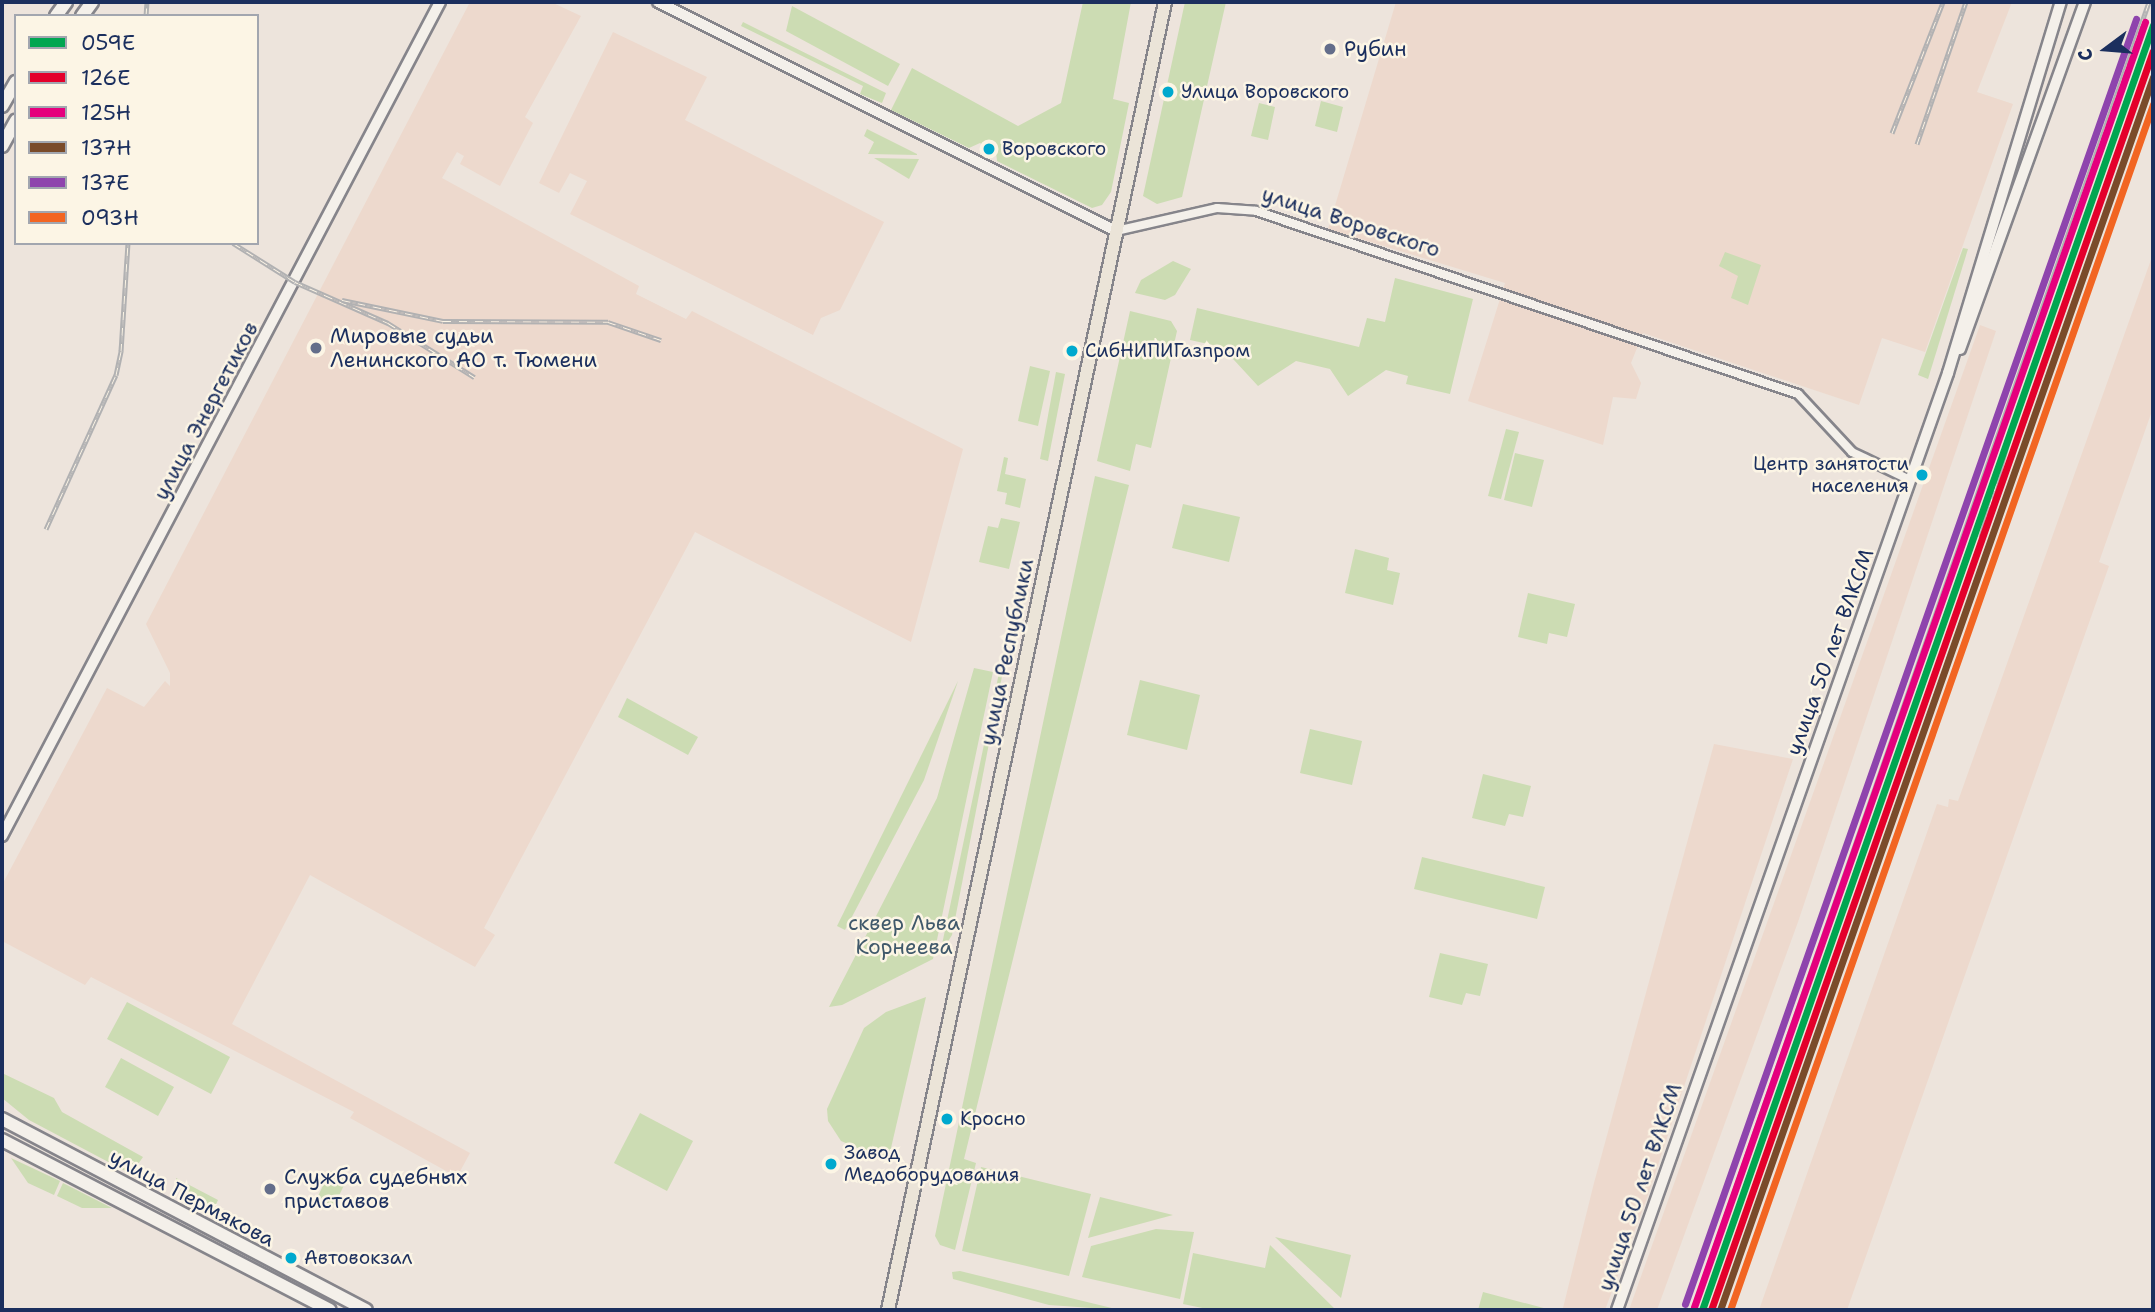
<!DOCTYPE html>
<html>
<head>
<meta charset="utf-8">
<style>
	body { margin:0 }
	#map { position:relative; width:2155px; height:1312px; overflow:hidden; background:#ede4dc; font-family:"Shantell Sans",sans-serif }
	div>[style] { position:absolute }
	[style*='--x'] { left:calc(var(--x)*1px); top:calc(var(--y)*1px); width:calc(var(--w)*1px); rotate:calc(var(--a)*1deg) }
	.built>* { inset:0; background:#edd9cd }
	.green>* { inset:0; background:#ccdcb3 }
	.roads { filter:drop-shadow(2px 0 #86858b) drop-shadow(-2px 0 #86858b) drop-shadow(0 2px #86858b) drop-shadow(0 -2px #86858b) }
	.minor>* { height:8px; margin:-4px; padding:0 4px; transform-origin:4px; border-radius:4px; background:#f4f0ea }
	.tertiary>* { height:10px; margin:-5px; padding:0 5px; transform-origin:5px; border-radius:5px; background:#f4f0ea }
	.secondary>* { height:12px; margin:-6px; padding:0 6px; transform-origin:6px; border-radius:6px; background:#f4f0ea }
	.primary>* { height:12px; margin:-6px; padding:0 6px; transform-origin:6px; border-radius:6px; background:#ebe4d8 }
	.rail>* { height:5px; margin-top:-2.5px; transform-origin:0; background:repeating-linear-gradient(90deg,#fcf5e5 0 8px,#b1b1b2 0 16px); box-sizing:border-box; border-block:2px solid #b1b1b2 }
	.rail-1>* { height:7px; margin:-3.5px; padding:0 3.5px; transform-origin:3.5px; border-radius:3.5px; background:#00a651 }
	.rail-2>* { height:7px; margin:-3.5px; padding:0 3.5px; transform-origin:3.5px; border-radius:3.5px; background:#e4002b }
	.rail-3>* { height:7px; margin:-3.5px; padding:0 3.5px; transform-origin:3.5px; border-radius:3.5px; background:#e5007d }
	.rail-4>* { height:7px; margin:-3.5px; padding:0 3.5px; transform-origin:3.5px; border-radius:3.5px; background:#7a4b2a }
	.rail-5>* { height:7px; margin:-3.5px; padding:0 3.5px; transform-origin:3.5px; border-radius:3.5px; background:#8e44ad }
	.rail-6>* { height:7px; margin:-3.5px; padding:0 3.5px; transform-origin:3.5px; border-radius:3.5px; background:#f26522 }
	.dots>* { width:19px; height:19px; translate:-50% -50%; box-sizing:border-box; border:4px solid #fcf5e5; border-radius:50% }
	span { translate:-50% -50%; white-space:nowrap; text-align:center; line-height:1.15; -webkit-text-stroke:5px #fcf5e5; paint-order:stroke }
	.bus-label { font-size:19px; color:#1b2f5e }
	.left { translate:0 -50%; text-align:left }
	.right { translate:-100% -50%; text-align:right }
	.poi-label { font-size:21px; color:#1b2f5e }
	.street-label { font-size:21px; color:#1b2f5e }
	.park-label { font-size:21px; color:#40596b }
	.frame { position:absolute; inset:0; border:4px solid #1b2f5e; pointer-events:none }
	.legend { position:absolute; left:14px; top:14px; width:245px; height:231px; box-sizing:border-box; background:#fcf5e5; border:2px solid #a2a6af; margin:0; padding:9px 12px; list-style:none; font-size:21px; color:#1b2f5e }
	.legend li { display:flex; align-items:center; gap:14px; height:35px }
	.legend b { width:35px; border:2px solid #a2a6af }
	.north { position:absolute; left:2071px; top:14px; width:70px; height:70px; -webkit-text-stroke:5px #fcf5e5; paint-order:stroke; rotate:254deg; font-size:19px; font-weight:700; line-height:28px; text-align:center; color:#1b2f5e }
	.north::after { content:''; display:block; margin:auto; width:24px; height:32px; background:#1b2f5e; clip-path:polygon(50% 0,100% 100%,50% 72%,0 100%) }
</style>
</head>
<body>
<div id="map">
	<div class="built">
		<i style="clip-path:polygon(470px 2px,551px 2px,581px 16px,525px 117px,533px 123px,500px 186px,460px 164px,464px 156px,457px 152px,442px 178px,639px 286px,636px 294px,686px 319px,692px 311px,963px 449px,911px 642px,695px 532px,484px 928px,495px 935px,475px 967px,310px 875px,232px 1024px,470px 1153px,457px 1177px,350px 1118px,354px 1112px,91px 977px,85px 985px,2px 941px,2px 885px,107px 688px,144px 707px,165px 681px,170px 686px,170px 673px,146px 624px)"></i>
		<i style="clip-path:polygon(1396px 2px,2012px 2px,1977px 92px,2013px 104px,1925px 352px,1882px 338px,1859px 405px,1643px 333px,1631px 363px,1641px 383px,1636px 399px,1613px 397px,1603px 445px,1468px 401px,1505px 283px,1328px 229px)"></i>
		<i style="clip-path:polygon(613px 32px,707px 77px,685px 120px,884px 222px,840px 310px,821px 318px,813px 335px,570px 214px,587px 181px,570px 173px,559px 193px,539px 183px)"></i>
		<i style="clip-path:polygon(2153px 254px,2153px 408px,2099px 562px,2109px 566px,1847px 1310px,1759px 1310px,1937px 804px,1948px 807px,1949px 799px,1958px 801px)"></i>
		<i style="clip-path:polygon(1980px 325px,1996px 331px,1798px 922px,1657px 1310px,1629px 1310px)"></i>
		<i style="clip-path:polygon(1714px 744px,1793px 759px,1647px 1198px,1605px 1310px,1568px 1310px,1563px 1308px,1594px 1183px)"></i>
	</div>
	<div class="green">
		<i style="clip-path:polygon(1083px 2px,1131px 2px,1113px 99px,1129px 103px,1111px 192px,1102px 205px,1092px 208px,997px 161px,996px 152px,980px 143px,969px 148px,891px 110px,912px 68px,1018px 126px,1061px 103px)"></i>
		<i style="clip-path:polygon(1185px 2px,1226px 2px,1182px 197px,1157px 204px,1143px 196px)"></i>
		<i style="clip-path:polygon(792px 6px,900px 64px,888px 86px,786px 31px)"></i>
		<i style="clip-path:polygon(743px 22px,886px 93px,882px 103px,860px 94px,863px 86px,741px 26px)"></i>
		<i style="clip-path:polygon(1321px 101px,1343px 107px,1337px 132px,1315px 126px)"></i>
		<i style="clip-path:polygon(1259px 103px,1275px 107px,1268px 140px,1251px 136px)"></i>
		<i style="clip-path:polygon(867px 129px,917px 154px,917px 155px,868px 154px,874px 142px,864px 136px)"></i>
		<i style="clip-path:polygon(874px 158px,919px 159px,909px 179px)"></i>
		<i style="clip-path:polygon(1963px 248px,1968px 249px,1928px 379px,1918px 375px)"></i>
		<i style="clip-path:polygon(1725px 252px,1761px 265px,1748px 305px,1731px 298px,1738px 276px,1719px 266px)"></i>
		<i style="clip-path:polygon(1173px 261px,1191px 269px,1175px 295px,1165px 300px,1135px 293px,1141px 280px)"></i>
		<i style="clip-path:polygon(1395px 278px,1473px 299px,1450px 394px,1406px 384px,1408px 376px,1386px 370px,1348px 396px,1330px 369px,1296px 361px,1258px 386px,1222px 347px,1190px 340px,1197px 308px,1359px 347px,1367px 318px,1385px 322px)"></i>
		<i style="clip-path:polygon(1130px 311px,1171px 321px,1177px 331px,1151px 448px,1136px 444px,1130px 471px,1097px 461px)"></i>
		<i style="clip-path:polygon(1030px 366px,1050px 371px,1038px 426px,1018px 421px)"></i>
		<i style="clip-path:polygon(1056px 372px,1065px 374px,1048px 461px,1040px 459px)"></i>
		<i style="clip-path:polygon(1506px 429px,1519px 432px,1501px 499px,1488px 496px)"></i>
		<i style="clip-path:polygon(1515px 453px,1544px 460px,1532px 507px,1504px 500px)"></i>
		<i style="clip-path:polygon(1004px 457px,1008px 458px,1005px 474px,1026px 479px,1020px 508px,1005px 504px,1007px 493px,997px 491px)"></i>
		<i style="clip-path:polygon(1095px 476px,1129px 485px,964px 1159px,976px 1163px,955px 1250px,940px 1245px,935px 1236px)"></i>
		<i style="clip-path:polygon(1183px 504px,1240px 517px,1229px 562px,1172px 548px)"></i>
		<i style="clip-path:polygon(1001px 518px,1020px 522px,1009px 569px,979px 562px,988px 526px,998px 528px)"></i>
		<i style="clip-path:polygon(1355px 549px,1389px 558px,1387px 570px,1400px 573px,1393px 605px,1345px 593px)"></i>
		<i style="clip-path:polygon(1019px 588px,952px 935px,940px 954px,999px 673px)"></i>
		<i style="clip-path:polygon(1528px 593px,1575px 604px,1567px 637px,1549px 633px,1547px 644px,1518px 637px)"></i>
		<i style="clip-path:polygon(974px 668px,993px 672px,933px 959px,842px 1005px,829px 1007px,937px 798px)"></i>
		<i style="clip-path:polygon(1140px 680px,1200px 695px,1187px 750px,1127px 735px)"></i>
		<i style="clip-path:polygon(958px 681px,924px 780px,845px 930px,837px 926px)"></i>
		<i style="clip-path:polygon(627px 698px,698px 737px,688px 755px,618px 717px)"></i>
		<i style="clip-path:polygon(1310px 729px,1362px 741px,1352px 785px,1300px 773px)"></i>
		<i style="clip-path:polygon(1483px 774px,1531px 786px,1523px 817px,1509px 814px,1505px 826px,1472px 818px)"></i>
		<i style="clip-path:polygon(1422px 857px,1545px 887px,1537px 919px,1414px 889px)"></i>
		<i style="clip-path:polygon(1440px 953px,1488px 964px,1480px 996px,1466px 993px,1462px 1005px,1429px 997px)"></i>
		<i style="clip-path:polygon(926px 997px,888px 1161px,841px 1141px,828px 1121px,827px 1109px,864px 1028px,886px 1012px)"></i>
		<i style="clip-path:polygon(127px 1002px,230px 1057px,211px 1094px,107px 1039px)"></i>
		<i style="clip-path:polygon(121px 1058px,174px 1087px,158px 1116px,105px 1087px)"></i>
		<i style="clip-path:polygon(2px 1073px,54px 1098px,62px 1112px,143px 1157px,131px 1174px,29px 1120px,2px 1098px)"></i>
		<i style="clip-path:polygon(640px 1113px,693px 1141px,667px 1191px,614px 1163px)"></i>
		<i style="clip-path:polygon(11px 1158px,60px 1181px,54px 1195px,28px 1183px)"></i>
		<i style="clip-path:polygon(981px 1167px,1091px 1194px,1069px 1276px,962px 1251px)"></i>
		<i style="clip-path:polygon(330px 1171px,347px 1179px,334px 1206px,317px 1198px)"></i>
		<i style="clip-path:polygon(176px 1178px,218px 1200px,211px 1215px,193px 1206px,195px 1197px,176px 1185px)"></i>
		<i style="clip-path:polygon(63px 1183px,112px 1208px,82px 1208px,57px 1196px)"></i>
		<i style="clip-path:polygon(1100px 1197px,1173px 1215px,1088px 1238px)"></i>
		<i style="clip-path:polygon(1156px 1229px,1194px 1232px,1180px 1299px,1082px 1277px,1091px 1246px)"></i>
		<i style="clip-path:polygon(1275px 1237px,1351px 1255px,1341px 1298px)"></i>
		<i style="clip-path:polygon(1270px 1245px,1336px 1310px,1212px 1310px,1183px 1304px,1193px 1253px,1265px 1268px)"></i>
		<i style="clip-path:polygon(960px 1271px,1120px 1310px,1049px 1305px,953px 1279px,952px 1272px)"></i>
		<i style="clip-path:polygon(1483px 1292px,1551px 1310px,1552px 1310px,1478px 1310px)"></i>
	</div>
	<div class="roads">
		<div class="minor">
			<i style="--x:1116;--y:231;--w:104;--a:-12.8"></i>
			<i style="--x:1217;--y:208;--w:39;--a:4"></i>
			<i style="--x:1256;--y:211;--w:572;--a:18.66"></i>
			<i style="--x:1798;--y:394;--w:79;--a:47"></i>
			<i style="--x:1852;--y:452;--w:64;--a:25.8"></i>
		</div>
		<div class="tertiary">
			<i style="--x:658;--y:2;--w:512;--a:26.57"></i>
			<i style="--x:1960;--y:349;--w:369;--a:-70.2"></i>
			<i style="--x:2;--y:836;--w:942;--a:-62.29"></i>
			<i style="--x:1617;--y:1310;--w:994;--a:-70.54"></i>
			<i style="--x:1948;--y:373;--w:388;--a:-73.1"></i>
		</div>
		<div class="secondary">
			<i style="--x:56;--y:16;--w:17;--a:-54"></i>
			<i style="--x:82;--y:16;--w:17;--a:-54"></i>
			<i style="--x:2;--y:106;--w:28;--a:-60"></i>
			<i style="--x:2;--y:146;--w:29;--a:-61"></i>
			<i style="--x:2;--y:1119;--w:411;--a:27.7"></i>
			<i style="--x:2;--y:1140;--w:369;--a:27.4"></i>
		</div>
		<div class="primary">
			<i style="--x:888;--y:1310;--w:1337;--a:-78.04"></i>
		</div>
	</div>
	<div class="rail">
		<i style="--x:146;--y:16;--w:14;--a:-86"></i>
		<i style="--x:1892;--y:133;--w:141;--a:-68.7"></i>
		<i style="--x:1917;--y:144;--w:150;--a:-71"></i>
		<i style="--x:233;--y:243;--w:73;--a:32.2"></i>
		<i style="--x:295;--y:282;--w:102;--a:23.8"></i>
		<i style="--x:388;--y:323;--w:102;--a:32.1"></i>
		<i style="--x:342;--y:300;--w:103;--a:11.7"></i>
		<i style="--x:443;--y:321;--w:165;--a:0.3"></i>
		<i style="--x:608;--y:322;--w:56;--a:18.8"></i>
		<i style="--x:46;--y:529;--w:169;--a:-65.6"></i>
		<i style="--x:116;--y:375;--w:25;--a:-78"></i>
		<i style="--x:121;--y:351;--w:108;--a:-86.3"></i>
		<i style="--x:1981;--y:537;--w:102;--a:-74.1"></i>
		<i style="--x:1693;--y:1310;--w:1385;--a:-70.78"></i>
	</div>
	<div class="rail-1">
		<i style="--x:1702;--y:1310;--w:1362;--a:-70.66"></i>
	</div>
	<div class="rail-2">
		<i style="--x:1711;--y:1310;--w:1334;--a:-70.66"></i>
	</div>
	<div class="rail-3">
		<i style="--x:1694;--y:1307;--w:1362;--a:-70.66"></i>
	</div>
	<div class="rail-4">
		<i style="--x:1720;--y:1310;--w:1307;--a:-70.65"></i>
	</div>
	<div class="rail-5">
		<i style="--x:1685;--y:1304;--w:1362;--a:-70.66"></i>
	</div>
	<div class="rail-6">
		<i style="--x:1730;--y:1310;--w:1278;--a:-70.67"></i>
	</div>
	<div class="dots">
		<i style="left:1330px;top:49px;background:#646e8a"></i>
		<i style="left:1168px;top:92px;background:#00a9ce"></i>
		<i style="left:989px;top:149px;background:#00a9ce"></i>
		<i style="left:316px;top:348px;background:#646e8a"></i>
		<i style="left:1072px;top:351px;background:#00a9ce"></i>
		<i style="left:1922px;top:475px;background:#00a9ce"></i>
		<i style="left:947px;top:1119px;background:#00a9ce"></i>
		<i style="left:831px;top:1164px;background:#00a9ce"></i>
		<i style="left:270px;top:1189px;background:#646e8a"></i>
		<i style="left:291px;top:1258px;background:#00a9ce"></i>
	</div>
	<div class="bus-label">
		<span class="left" style="left:1181px;top:92px">Улица Воровского</span>
		<span class="left" style="left:1002px;top:149px">Воровского</span>
		<span class="left" style="left:1085px;top:351px">СибНИПИГазпром</span>
		<span class="right" style="left:1909px;top:475px">Центр занятости<br>населения</span>
		<span class="left" style="left:960px;top:1119px">Кросно</span>
		<span class="left" style="left:844px;top:1164px">Завод<br>Медоборудования</span>
		<span class="left" style="left:304px;top:1258px">Автовокзал</span>
	</div>
	<div class="poi-label">
		<span class="left" style="left:1344px;top:49px">Рубин</span>
		<span class="left" style="left:330px;top:348px">Мировые судьи<br>Ленинского АО т. Тюмени</span>
		<span class="left" style="left:284px;top:1189px">Служба судебных<br>приставов</span>
	</div>
	<div class="street-label">
		<span style="left:1351px;top:222px;rotate:18deg">улица Воровского</span>
		<span style="left:206px;top:411px;rotate:-62deg">улица Энергетиков</span>
		<span style="left:1007px;top:652px;rotate:-78deg">улица Республики</span>
		<span style="left:1830px;top:652px;rotate:-70deg">улица 50 лет ВЛКСМ</span>
		<span style="left:1640px;top:1187px;rotate:-71deg">улица 50 лет ВЛКСМ</span>
		<span style="left:192px;top:1198px;rotate:28deg">улица Пермякова</span>
	</div>
	<div class="park-label">
		<span style="left:904px;top:935px">сквер Льва<br>Корнеева</span>
	</div>
	<div class="frame"></div>
	<ul class="legend">
	<li><b style="height:9px;background:#00a651"></b>059Е</li>
	<li><b style="height:9px;background:#e4002b"></b>126Е</li>
	<li><b style="height:9px;background:#e5007d"></b>125Н</li>
	<li><b style="height:9px;background:#7a4b2a"></b>137Н</li>
	<li><b style="height:9px;background:#8e44ad"></b>137Е</li>
	<li><b style="height:9px;background:#f26522"></b>093Н</li>
	</ul>
	<div class="north">С</div>
</div>
</body>
</html>
